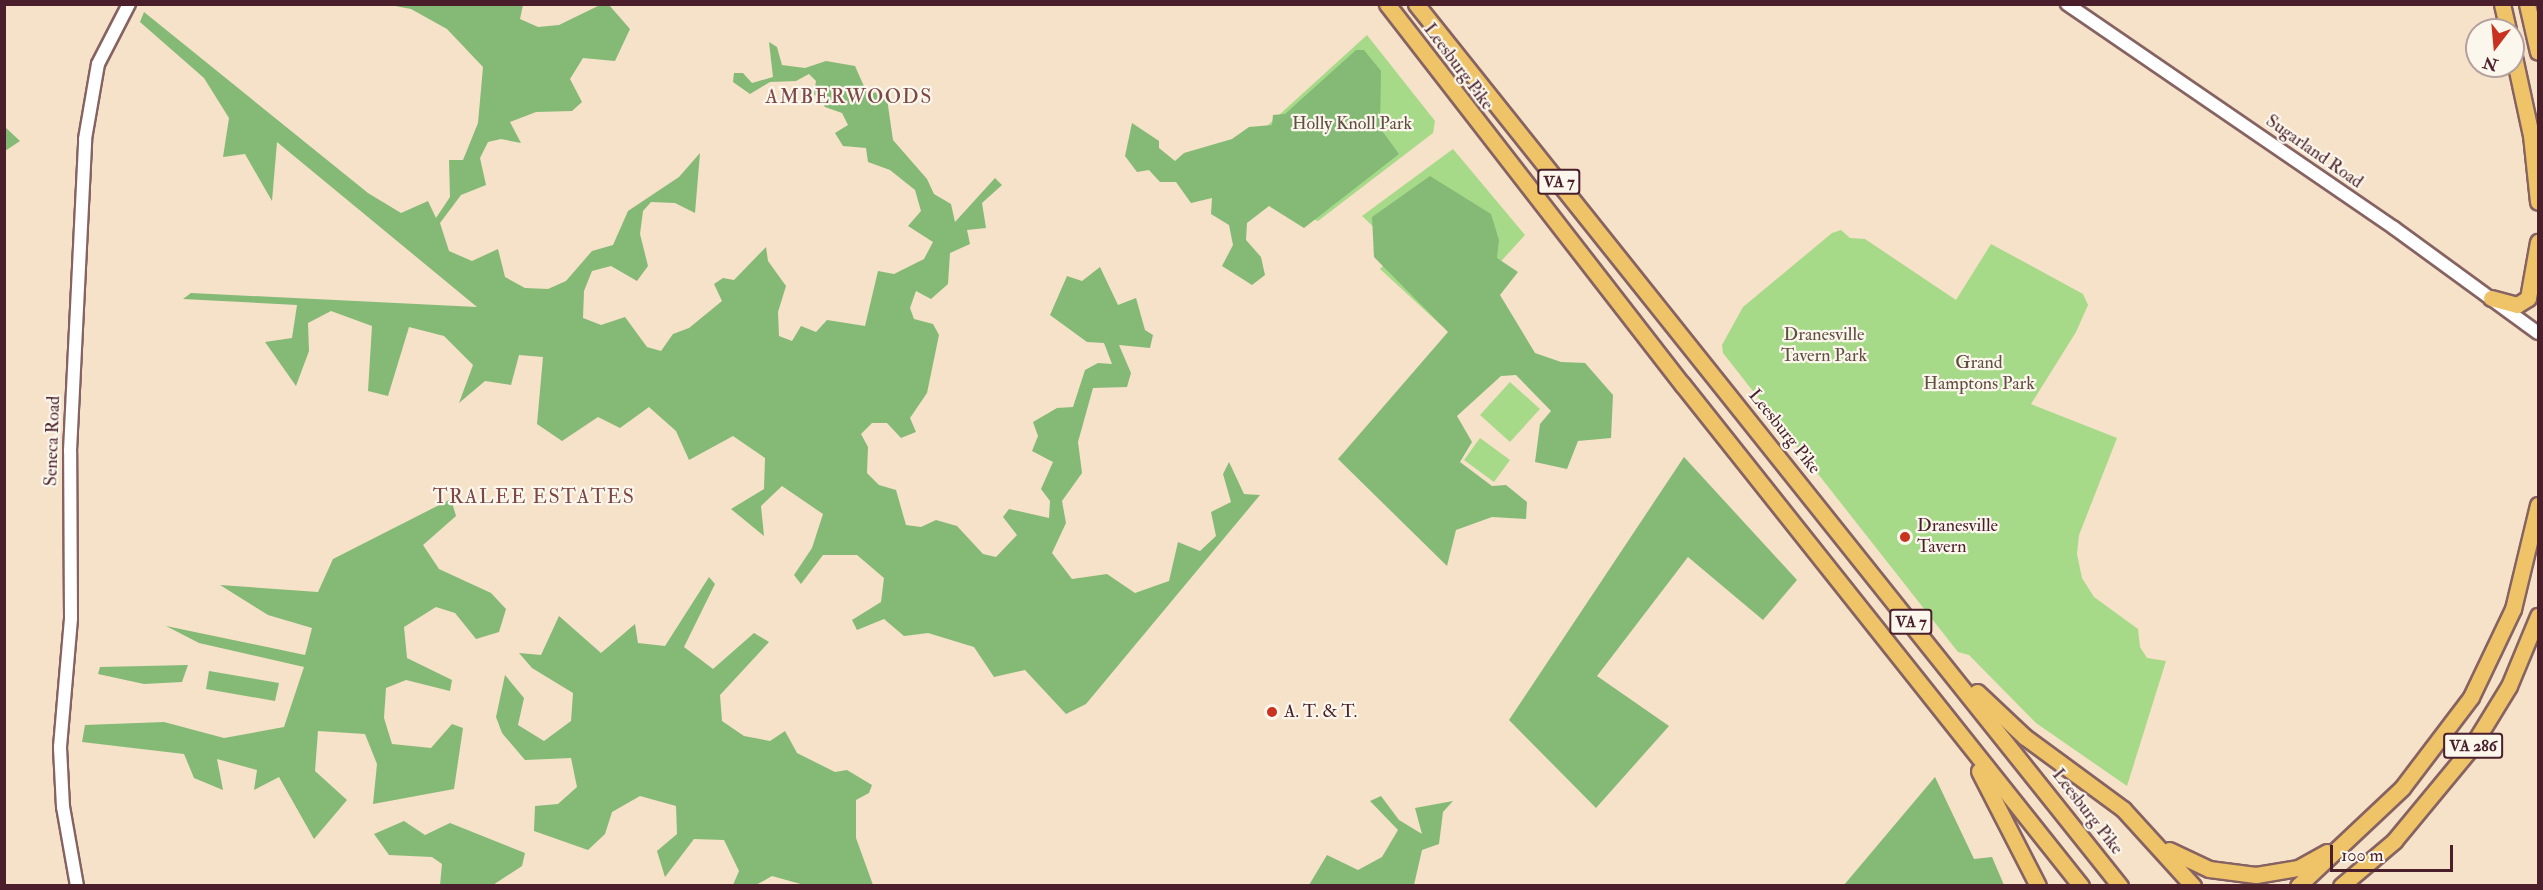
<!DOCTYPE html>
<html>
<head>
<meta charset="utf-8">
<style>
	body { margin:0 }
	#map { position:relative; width:2543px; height:890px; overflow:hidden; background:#f6e1c9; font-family:"IM FELL Double Pica",serif }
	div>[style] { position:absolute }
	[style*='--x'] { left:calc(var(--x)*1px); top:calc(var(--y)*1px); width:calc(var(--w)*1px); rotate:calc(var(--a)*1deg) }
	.green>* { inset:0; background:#a6da89 }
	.forest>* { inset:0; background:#84ba75 }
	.roads { filter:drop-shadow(2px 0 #866362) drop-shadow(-2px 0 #866362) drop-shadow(0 2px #866362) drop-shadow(0 -2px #866362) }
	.tertiary>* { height:12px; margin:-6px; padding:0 6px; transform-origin:6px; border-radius:6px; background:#fff }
	.trunk>* { height:15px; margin:-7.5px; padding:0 7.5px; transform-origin:7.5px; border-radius:7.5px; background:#efc469 }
	.dots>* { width:16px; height:16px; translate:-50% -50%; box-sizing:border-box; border:3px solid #fbf7ec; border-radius:50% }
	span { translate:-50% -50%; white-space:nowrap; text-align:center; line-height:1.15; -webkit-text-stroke:4.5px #fbf7ec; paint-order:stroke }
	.shield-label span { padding:2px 4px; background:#fbf7ec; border:2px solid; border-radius:4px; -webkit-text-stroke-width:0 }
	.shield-label { font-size:16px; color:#4a1f2b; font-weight:700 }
	.street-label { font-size:18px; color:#4a1f2b }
	.park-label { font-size:18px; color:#614e42 }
	.poi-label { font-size:18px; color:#4a1f2b }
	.left { translate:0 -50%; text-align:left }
	.neighbourhood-label { font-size:20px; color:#7c4746; letter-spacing:1.5px }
	.frame { position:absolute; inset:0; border:6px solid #4a1f2b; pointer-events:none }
	.north { position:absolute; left:2465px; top:18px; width:60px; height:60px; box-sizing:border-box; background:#fbf7ec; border:2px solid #b4a19f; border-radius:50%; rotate:196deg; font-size:16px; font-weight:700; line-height:24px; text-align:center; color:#4a1f2b }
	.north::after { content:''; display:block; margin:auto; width:21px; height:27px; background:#c8321e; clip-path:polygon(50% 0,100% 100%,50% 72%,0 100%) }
	.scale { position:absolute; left:2330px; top:845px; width:123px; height:27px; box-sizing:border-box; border:3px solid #4a1f2b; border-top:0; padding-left:8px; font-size:18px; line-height:21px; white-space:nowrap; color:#4a1f2b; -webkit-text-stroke:4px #fbf7ec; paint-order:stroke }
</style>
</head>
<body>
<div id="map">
	<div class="green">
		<i style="clip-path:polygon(1367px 35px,1435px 121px,1433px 133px,1318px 221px,1210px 178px)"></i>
		<i style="clip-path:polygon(1453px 149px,1525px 235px,1442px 326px,1380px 269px,1398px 250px,1362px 216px)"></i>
		<i style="clip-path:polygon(1841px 230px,1850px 238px,1865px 239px,1956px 300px,1991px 244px,2083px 294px,2088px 305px,2076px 332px,2031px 404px,2117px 438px,2079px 535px,2077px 554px,2082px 578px,2094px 597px,2138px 629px,2140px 647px,2147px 658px,2166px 661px,2127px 786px,2036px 723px,1969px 655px,1958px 652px,1723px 353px,1722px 345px,1743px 307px,1832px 233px)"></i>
		<i style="clip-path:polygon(1510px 382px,1540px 409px,1510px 442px,1480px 415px)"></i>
		<i style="clip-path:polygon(1480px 438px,1510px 460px,1494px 482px,1464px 460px)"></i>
	</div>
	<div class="forest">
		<i style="clip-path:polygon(390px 5px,523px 5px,520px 19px,538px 27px,559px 25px,600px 5px,609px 5px,630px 29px,615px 61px,583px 58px,570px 79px,582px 102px,572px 111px,536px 112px,510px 122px,521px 143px,501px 139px,488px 142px,480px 158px,486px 185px,461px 195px,440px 223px,449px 251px,472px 261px,498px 249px,505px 277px,525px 288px,548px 289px,566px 281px,592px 251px,613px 245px,628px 211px,679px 177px,700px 153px,695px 213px,675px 203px,651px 202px,643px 211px,640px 234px,648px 266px,637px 281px,611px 266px,592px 271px,584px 291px,583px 318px,601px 325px,625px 317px,647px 347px,661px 351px,673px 334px,689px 328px,722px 301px,714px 284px,723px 278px,734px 280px,766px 247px,768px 261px,786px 286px,778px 312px,779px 336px,792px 341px,801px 326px,816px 332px,827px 320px,865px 326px,878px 271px,894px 274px,924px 259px,933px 242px,908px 226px,921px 211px,915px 190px,890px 170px,868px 162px,866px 148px,843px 146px,835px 133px,848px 125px,842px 113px,825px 107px,814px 94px,816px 81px,809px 74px,796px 81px,770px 82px,750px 94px,733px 82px,734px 73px,743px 73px,752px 83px,773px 77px,769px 42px,777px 47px,782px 65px,805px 68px,826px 61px,855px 66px,867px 93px,886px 92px,893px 140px,927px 179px,934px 194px,951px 204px,955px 222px,995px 178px,1002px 185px,982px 203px,986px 228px,967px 230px,970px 244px,950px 253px,948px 284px,931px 299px,916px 291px,910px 308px,914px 319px,933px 324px,939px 335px,927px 393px,910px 418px,916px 432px,901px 438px,887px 423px,872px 423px,861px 434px,868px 447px,867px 473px,879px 485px,896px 490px,906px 525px,921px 527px,936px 520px,957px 526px,983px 554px,996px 557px,1017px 535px,1003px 517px,1009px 509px,1049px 518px,1050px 501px,1041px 489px,1053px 462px,1032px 451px,1038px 436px,1033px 422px,1057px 408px,1073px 407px,1085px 370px,1098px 363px,1112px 364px,1104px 343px,1087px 342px,1050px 315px,1067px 276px,1082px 281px,1100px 267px,1118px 305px,1136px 298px,1145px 330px,1153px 335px,1150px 348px,1119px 345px,1131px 373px,1127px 387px,1093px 388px,1078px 442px,1082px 473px,1062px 501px,1066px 523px,1052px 553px,1072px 579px,1107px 574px,1135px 593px,1169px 581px,1178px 542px,1200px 551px,1216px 536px,1211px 512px,1231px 502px,1223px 474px,1229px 462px,1244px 494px,1260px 495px,1086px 704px,1066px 714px,1025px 670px,994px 677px,974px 647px,928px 633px,904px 636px,884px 619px,857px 630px,852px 620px,881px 602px,884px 578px,857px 555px,823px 555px,801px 584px,794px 575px,812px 548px,823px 514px,782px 486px,761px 506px,764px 536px,731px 509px,764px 489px,765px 458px,733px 436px,689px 460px,676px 431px,649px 407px,620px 428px,598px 417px,562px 441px,537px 424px,543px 357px,519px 355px,511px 385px,485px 381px,459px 403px,473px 365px,444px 336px,409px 327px,388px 396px,368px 391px,372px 326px,331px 311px,308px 323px,309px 351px,296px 386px,265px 342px,292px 338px,297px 305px,183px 299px,191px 293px,477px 307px,277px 142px,272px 201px,245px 154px,223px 157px,229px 118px,204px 78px,140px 22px,144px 12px,368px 193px,401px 213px,428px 201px,436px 218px,450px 197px,449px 160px,463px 160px,478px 123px,483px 67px,447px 29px,411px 9px)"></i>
		<i style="clip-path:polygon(1356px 50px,1364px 50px,1381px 71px,1380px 128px,1399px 154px,1304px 228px,1269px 206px,1247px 223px,1246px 240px,1261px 257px,1265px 275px,1252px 285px,1222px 266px,1233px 245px,1229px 225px,1211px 214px,1212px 198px,1191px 203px,1176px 182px,1160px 182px,1149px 170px,1137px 172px,1125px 156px,1132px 123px,1159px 141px,1159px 148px,1175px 161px,1184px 153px,1232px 139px,1249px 127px,1272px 125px,1273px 115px,1285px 114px)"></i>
		<i style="clip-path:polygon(5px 127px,20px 141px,5px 151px)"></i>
		<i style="clip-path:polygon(1430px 176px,1491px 214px,1499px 240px,1497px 258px,1518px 272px,1500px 295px,1535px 353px,1561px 362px,1585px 363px,1613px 395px,1611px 438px,1578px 441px,1567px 469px,1535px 462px,1540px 424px,1551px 411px,1516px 375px,1501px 376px,1457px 416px,1472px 442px,1460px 462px,1492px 486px,1506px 485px,1527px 502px,1526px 519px,1492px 517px,1456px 530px,1447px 566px,1338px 459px,1448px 332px,1374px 257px,1372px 217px)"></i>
		<i style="clip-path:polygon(1684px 457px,1797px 580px,1763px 620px,1688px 557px,1597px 676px,1669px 726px,1596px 808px,1509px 720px)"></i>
		<i style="clip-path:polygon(451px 499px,456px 516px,423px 545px,439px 569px,491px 593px,506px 609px,499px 632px,476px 639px,455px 613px,436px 607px,404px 627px,407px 658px,452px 680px,450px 691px,406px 680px,386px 688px,384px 718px,392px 744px,431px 748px,452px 724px,463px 728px,454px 789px,373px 804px,377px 764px,365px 734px,318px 731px,315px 771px,347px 800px,314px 839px,279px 777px,254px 790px,257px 770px,217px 759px,223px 790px,194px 778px,184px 754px,82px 742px,85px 725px,164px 722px,224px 738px,284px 727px,304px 667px,199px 643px,166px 626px,305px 655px,312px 628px,268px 615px,220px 585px,318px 592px,333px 559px)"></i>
		<i style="clip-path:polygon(709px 577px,715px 584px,684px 647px,713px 669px,754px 633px,769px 642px,720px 695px,722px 721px,744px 736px,770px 741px,785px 731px,797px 753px,835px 772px,847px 770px,872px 785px,869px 793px,856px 800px,856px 838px,873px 885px,804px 885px,772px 876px,756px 885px,733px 885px,739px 871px,724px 840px,694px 839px,665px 877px,657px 851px,677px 834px,676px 806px,640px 796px,612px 812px,605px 834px,588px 850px,534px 831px,535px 806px,558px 804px,577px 787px,571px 758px,525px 760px,502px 733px,496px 717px,505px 675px,524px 698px,518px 725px,544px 741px,571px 721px,573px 693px,532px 668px,519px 653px,541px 655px,559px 616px,601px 653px,635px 624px,638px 643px,665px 646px)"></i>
		<i style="clip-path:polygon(188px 665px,182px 682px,144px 684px,98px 674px,100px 667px)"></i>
		<i style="clip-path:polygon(209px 671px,279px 683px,275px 701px,206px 689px)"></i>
		<i style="clip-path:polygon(1935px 777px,1974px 859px,1992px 857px,2004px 885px,1844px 885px)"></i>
		<i style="clip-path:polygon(1381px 796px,1399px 820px,1422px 834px,1415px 808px,1453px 801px,1443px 812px,1439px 844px,1422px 850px,1414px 885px,1309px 885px,1327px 855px,1358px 870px,1382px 857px,1398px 830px,1370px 801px)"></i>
		<i style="clip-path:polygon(404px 821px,425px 835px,450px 823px,525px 853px,522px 866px,493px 885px,440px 885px,442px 864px,432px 857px,389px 855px,374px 834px)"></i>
	</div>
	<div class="roads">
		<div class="tertiary">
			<i style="--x:2067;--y:4;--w:396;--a:34.4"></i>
			<i style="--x:2394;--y:228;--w:178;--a:36.1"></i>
			<i style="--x:77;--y:886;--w:80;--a:-100"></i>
			<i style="--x:63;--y:807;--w:60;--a:-92.9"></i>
			<i style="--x:60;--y:747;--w:129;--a:-85.1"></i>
			<i style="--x:71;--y:618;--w:167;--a:-90.3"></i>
			<i style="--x:70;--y:451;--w:312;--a:-87.2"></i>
			<i style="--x:85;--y:139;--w:76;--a:-80.2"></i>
			<i style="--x:98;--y:64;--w:68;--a:-62.7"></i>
		</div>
		<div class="trunk">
			<i style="--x:1387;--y:4;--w:481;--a:52.2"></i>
			<i style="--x:1682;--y:384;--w:641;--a:51.52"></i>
			<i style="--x:1416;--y:4;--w:1129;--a:51.4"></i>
			<i style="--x:2502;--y:4;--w:27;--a:77"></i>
			<i style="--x:2527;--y:4;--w:49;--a:77.1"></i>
			<i style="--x:2513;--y:52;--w:85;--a:77.8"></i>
			<i style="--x:2531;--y:135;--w:67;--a:84"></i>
			<i style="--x:2491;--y:298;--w:27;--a:15"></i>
			<i style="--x:2517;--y:305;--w:13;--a:-32"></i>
			<i style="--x:2528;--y:298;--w:57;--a:-79.9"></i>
			<i style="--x:1977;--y:692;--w:66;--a:43.2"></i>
			<i style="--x:2025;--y:737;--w:122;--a:36.3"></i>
			<i style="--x:2123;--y:809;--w:104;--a:47.7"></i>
			<i style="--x:1979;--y:771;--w:129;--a:62.8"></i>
			<i style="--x:2169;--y:850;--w:44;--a:25.4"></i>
			<i style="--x:2209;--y:869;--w:47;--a:7.3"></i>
			<i style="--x:2256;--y:875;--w:43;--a:-9.5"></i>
			<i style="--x:2298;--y:868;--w:33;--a:-29"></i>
			<i style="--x:2298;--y:886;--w:143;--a:-43.3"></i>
			<i style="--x:2402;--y:788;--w:114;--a:-52.8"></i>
			<i style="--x:2471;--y:697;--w:98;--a:-64.5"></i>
			<i style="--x:2513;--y:609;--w:107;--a:-76.5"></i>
			<i style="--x:2341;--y:886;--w:70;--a:-40.3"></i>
			<i style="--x:2394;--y:841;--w:121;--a:-50.4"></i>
			<i style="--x:2471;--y:748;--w:73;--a:-58.5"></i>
			<i style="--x:2509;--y:686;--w:76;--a:-67.5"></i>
		</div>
	</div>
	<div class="dots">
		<i style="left:1905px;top:537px;background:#c8321e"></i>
		<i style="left:1272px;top:712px;background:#c8321e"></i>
	</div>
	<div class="shield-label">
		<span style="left:1559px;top:182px">VA 7</span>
		<span style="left:1911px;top:622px">VA 7</span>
		<span style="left:2473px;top:746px">VA 286</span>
	</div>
	<div class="street-label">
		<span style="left:1458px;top:67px;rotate:53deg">Leesburg Pike</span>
		<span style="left:2314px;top:152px;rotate:35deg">Sugarland Road</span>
		<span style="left:1784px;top:432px;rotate:51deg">Leesburg Pike</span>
		<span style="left:53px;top:441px;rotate:-88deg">Seneca Road</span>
		<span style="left:2087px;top:812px;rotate:52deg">Leesburg Pike</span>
	</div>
	<div class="park-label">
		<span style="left:1352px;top:124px">Holly Knoll Park</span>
		<span style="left:1824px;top:346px">Dranesville<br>Tavern Park</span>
		<span style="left:1979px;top:374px">Grand<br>Hamptons Park</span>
	</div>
	<div class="poi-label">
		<span class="left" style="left:1917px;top:537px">Dranesville<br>Tavern</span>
		<span class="left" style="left:1284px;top:712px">A. T. &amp; T.</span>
	</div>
	<div class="neighbourhood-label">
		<span style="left:849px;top:96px">AMBERWOODS</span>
		<span style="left:534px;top:496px">TRALEE ESTATES</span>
	</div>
	<div class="frame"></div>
	<div class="north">N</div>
	<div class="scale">100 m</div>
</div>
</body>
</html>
